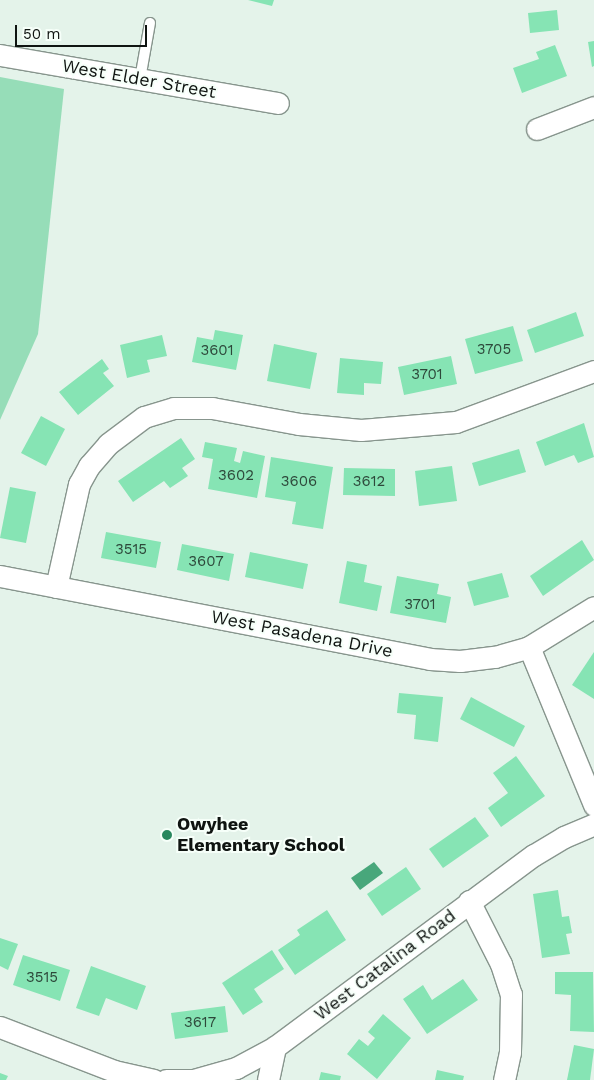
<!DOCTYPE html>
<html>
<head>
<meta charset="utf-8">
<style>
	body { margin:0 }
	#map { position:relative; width:594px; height:1080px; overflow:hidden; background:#e4f3ea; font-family:"Work Sans",sans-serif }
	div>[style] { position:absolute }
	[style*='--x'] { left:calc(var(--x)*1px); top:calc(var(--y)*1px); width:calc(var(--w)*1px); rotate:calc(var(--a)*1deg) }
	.green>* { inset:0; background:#96ddb8 }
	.water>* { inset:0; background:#48a77b }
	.building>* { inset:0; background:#86e4b4 }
	.roads { filter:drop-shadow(1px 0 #87958d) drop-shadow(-1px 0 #87958d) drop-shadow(0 1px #87958d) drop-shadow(0 -1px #87958d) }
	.lane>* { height:10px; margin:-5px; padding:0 5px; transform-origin:5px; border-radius:5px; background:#fff }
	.street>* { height:21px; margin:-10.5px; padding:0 10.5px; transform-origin:10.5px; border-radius:10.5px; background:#fff }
	.dots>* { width:14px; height:14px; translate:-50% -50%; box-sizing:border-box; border:2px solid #f6fff9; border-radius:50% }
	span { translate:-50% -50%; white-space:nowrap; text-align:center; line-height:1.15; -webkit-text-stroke:4px #f6fff9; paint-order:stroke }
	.number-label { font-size:15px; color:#2d483a }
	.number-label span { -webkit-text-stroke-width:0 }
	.street-label { font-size:18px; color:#0f1411 }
	.poi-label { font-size:18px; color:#0f1411; font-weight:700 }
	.left { translate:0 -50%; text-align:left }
	.scale { position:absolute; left:15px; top:25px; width:132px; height:22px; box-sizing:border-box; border:2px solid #0f1411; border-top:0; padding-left:6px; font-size:15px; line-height:18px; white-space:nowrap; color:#0f1411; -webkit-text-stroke:4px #f6fff9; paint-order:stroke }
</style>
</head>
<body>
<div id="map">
	<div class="green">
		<i style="clip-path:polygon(0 77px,64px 89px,38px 334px,0 420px)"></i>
	</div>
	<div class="water">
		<i style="clip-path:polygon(374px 862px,383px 873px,360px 890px,351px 878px)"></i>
	</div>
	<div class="building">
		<i style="clip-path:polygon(248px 0,274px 0,272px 6px)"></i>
		<i style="clip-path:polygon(557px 10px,559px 30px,530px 33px,528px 13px)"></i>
		<i style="clip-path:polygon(594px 41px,594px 66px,592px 67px,588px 42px)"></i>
		<i style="clip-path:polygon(555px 45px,567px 76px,522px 93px,513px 68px,539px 59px,536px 52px)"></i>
		<i style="clip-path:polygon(576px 312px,584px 336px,535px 353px,527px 330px)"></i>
		<i style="clip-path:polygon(513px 326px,523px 361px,475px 374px,465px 339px)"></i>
		<i style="clip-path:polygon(215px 330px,243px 335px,236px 370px,192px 362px,197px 337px,213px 340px)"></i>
		<i style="clip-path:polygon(162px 335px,167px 356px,147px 360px,150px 372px,127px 378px,120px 345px)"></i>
		<i style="clip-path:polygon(274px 344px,317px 353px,310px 389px,267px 381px)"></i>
		<i style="clip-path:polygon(451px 356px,457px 384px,404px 395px,398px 367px)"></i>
		<i style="clip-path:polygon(340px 358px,383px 362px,381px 384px,364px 383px,364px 395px,337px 393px)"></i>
		<i style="clip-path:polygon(102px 359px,109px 369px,103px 373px,114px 386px,78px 415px,59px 392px)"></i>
		<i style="clip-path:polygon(41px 416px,65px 429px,46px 466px,21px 453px)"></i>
		<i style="clip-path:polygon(584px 423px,594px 457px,578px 463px,574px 455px,545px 466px,536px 442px)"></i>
		<i style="clip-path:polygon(181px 438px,195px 459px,182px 468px,188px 476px,170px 488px,164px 481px,133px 502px,118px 481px)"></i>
		<i style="clip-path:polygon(205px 442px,237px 448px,234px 461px,240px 463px,243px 451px,265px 456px,257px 498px,208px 489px,213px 459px,202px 457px)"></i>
		<i style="clip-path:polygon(519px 449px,526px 472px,479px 486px,472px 463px)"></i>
		<i style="clip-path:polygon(271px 457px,333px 467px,323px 529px,292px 524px,296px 502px,265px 497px)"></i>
		<i style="clip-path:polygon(452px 466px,457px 501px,419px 506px,415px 471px)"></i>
		<i style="clip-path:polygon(344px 468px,395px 469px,395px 496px,343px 495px)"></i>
		<i style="clip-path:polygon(10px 487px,36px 492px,26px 543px,0 538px)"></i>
		<i style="clip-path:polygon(106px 532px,161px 542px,156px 568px,101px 558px)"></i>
		<i style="clip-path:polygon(582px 540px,594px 560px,543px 596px,530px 576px)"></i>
		<i style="clip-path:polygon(182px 544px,234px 554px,229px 581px,177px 570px)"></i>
		<i style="clip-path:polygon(250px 552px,308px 564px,303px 589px,245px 577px)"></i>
		<i style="clip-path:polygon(347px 561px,367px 565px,364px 582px,382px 586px,377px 611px,339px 603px)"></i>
		<i style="clip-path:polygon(502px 573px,509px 597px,474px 606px,467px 582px)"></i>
		<i style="clip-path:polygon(397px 576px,439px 584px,437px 594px,451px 597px,446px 623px,390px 613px)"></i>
		<i style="clip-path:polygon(594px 652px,594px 699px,572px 685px)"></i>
		<i style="clip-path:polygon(399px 693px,443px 697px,438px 742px,414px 739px,416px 715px,397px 713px)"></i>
		<i style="clip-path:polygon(471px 697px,525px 726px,514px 747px,460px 719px)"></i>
		<i style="clip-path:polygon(516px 756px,545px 796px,501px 827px,488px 808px,508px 793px,493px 773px)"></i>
		<i style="clip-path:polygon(475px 817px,489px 836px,443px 868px,429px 849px)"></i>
		<i style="clip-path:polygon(406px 867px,421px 889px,382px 916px,367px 894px)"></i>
		<i style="clip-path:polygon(558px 890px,562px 917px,569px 916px,572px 933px,566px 934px,570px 954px,542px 958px,533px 894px)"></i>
		<i style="clip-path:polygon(327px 910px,346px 940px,295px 975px,278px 950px,300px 935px,297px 930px)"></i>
		<i style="clip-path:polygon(0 938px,18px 944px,8px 970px,0 966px)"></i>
		<i style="clip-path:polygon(272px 950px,284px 969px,254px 989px,263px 1002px,243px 1015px,222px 983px)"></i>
		<i style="clip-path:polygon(23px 955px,70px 970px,60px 1001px,13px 985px)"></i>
		<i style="clip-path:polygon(91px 966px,146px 986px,137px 1010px,106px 998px,99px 1016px,76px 1008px)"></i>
		<i style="clip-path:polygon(555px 972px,593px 972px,594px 1032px,570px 1031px,571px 995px,555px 994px)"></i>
		<i style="clip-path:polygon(463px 979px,478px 1000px,427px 1034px,403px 999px,423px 985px,432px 1000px)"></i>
		<i style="clip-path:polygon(225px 1006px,228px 1032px,175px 1039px,171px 1013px)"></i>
		<i style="clip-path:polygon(383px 1014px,411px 1038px,377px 1079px,347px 1054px,359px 1039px,368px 1046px,375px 1038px,368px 1032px)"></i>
		<i style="clip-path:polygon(574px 1045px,594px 1049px,590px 1080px,567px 1080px)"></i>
		<i style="clip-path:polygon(437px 1070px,464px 1076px,463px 1080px,435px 1080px)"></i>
		<i style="clip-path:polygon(321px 1072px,341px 1076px,340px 1080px,319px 1080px)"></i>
		<i style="clip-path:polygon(0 1073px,8px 1076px,6px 1080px,0 1080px)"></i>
	</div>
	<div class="roads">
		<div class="lane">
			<i style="--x:140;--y:79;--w:57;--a:-79.9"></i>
		</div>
		<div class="street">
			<i style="--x:0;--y:55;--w:282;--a:9.8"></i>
			<i style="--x:537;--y:129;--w:61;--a:-21.1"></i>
			<i style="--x:0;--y:576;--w:438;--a:10.9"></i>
			<i style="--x:430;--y:659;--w:30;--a:4"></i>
			<i style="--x:460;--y:661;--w:35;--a:-7"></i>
			<i style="--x:495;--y:657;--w:35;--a:-16"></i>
			<i style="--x:529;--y:647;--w:76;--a:-31.6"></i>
			<i style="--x:56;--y:587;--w:106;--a:-77.4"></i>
			<i style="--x:79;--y:484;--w:21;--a:-61"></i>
			<i style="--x:89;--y:466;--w:29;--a:-49"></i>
			<i style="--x:108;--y:444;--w:45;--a:-36.9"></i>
			<i style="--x:144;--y:417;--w:31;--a:-17"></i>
			<i style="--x:174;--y:408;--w:38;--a:0"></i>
			<i style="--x:212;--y:408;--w:88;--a:10.4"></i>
			<i style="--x:299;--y:424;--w:62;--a:5.5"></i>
			<i style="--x:361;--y:430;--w:95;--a:-4.8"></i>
			<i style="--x:456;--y:422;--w:147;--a:-20.3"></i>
			<i style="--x:529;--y:647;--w:171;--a:67.6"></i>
			<i style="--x:469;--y:901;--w:71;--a:63.1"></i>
			<i style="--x:501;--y:964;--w:32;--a:72"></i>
			<i style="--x:511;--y:994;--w:58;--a:91"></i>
			<i style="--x:510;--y:1052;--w:29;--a:102"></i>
			<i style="--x:0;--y:1027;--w:122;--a:21.1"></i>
			<i style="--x:114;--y:1071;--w:41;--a:12.7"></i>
			<i style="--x:166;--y:1080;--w:27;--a:0"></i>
			<i style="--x:193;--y:1080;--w:45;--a:-15.6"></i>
			<i style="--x:236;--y:1068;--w:44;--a:-28.3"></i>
			<i style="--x:275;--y:1047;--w:322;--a:-36.6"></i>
			<i style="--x:534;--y:855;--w:35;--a:-31"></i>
			<i style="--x:564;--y:837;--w:33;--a:-23"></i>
			<i style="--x:268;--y:1080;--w:34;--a:-78"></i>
		</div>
	</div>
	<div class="dots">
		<i style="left:167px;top:835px;background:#29875e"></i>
	</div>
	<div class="number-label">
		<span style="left:494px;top:350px">3705</span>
		<span style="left:217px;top:351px">3601</span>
		<span style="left:427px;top:375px">3701</span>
		<span style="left:236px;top:476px">3602</span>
		<span style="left:299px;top:482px">3606</span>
		<span style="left:369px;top:482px">3612</span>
		<span style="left:131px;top:550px">3515</span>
		<span style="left:206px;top:562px">3607</span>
		<span style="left:420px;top:605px">3701</span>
		<span style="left:42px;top:978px">3515</span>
		<span style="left:200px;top:1023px">3617</span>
	</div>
	<div class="street-label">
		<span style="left:139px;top:79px;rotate:10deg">West Elder Street</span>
		<span style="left:302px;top:634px;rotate:11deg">West Pasadena Drive</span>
		<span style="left:385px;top:965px;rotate:-37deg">West Catalina Road</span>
	</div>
	<div class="poi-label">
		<span class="left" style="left:177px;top:835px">Owyhee<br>Elementary School</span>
	</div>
	<div class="scale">50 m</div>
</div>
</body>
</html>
